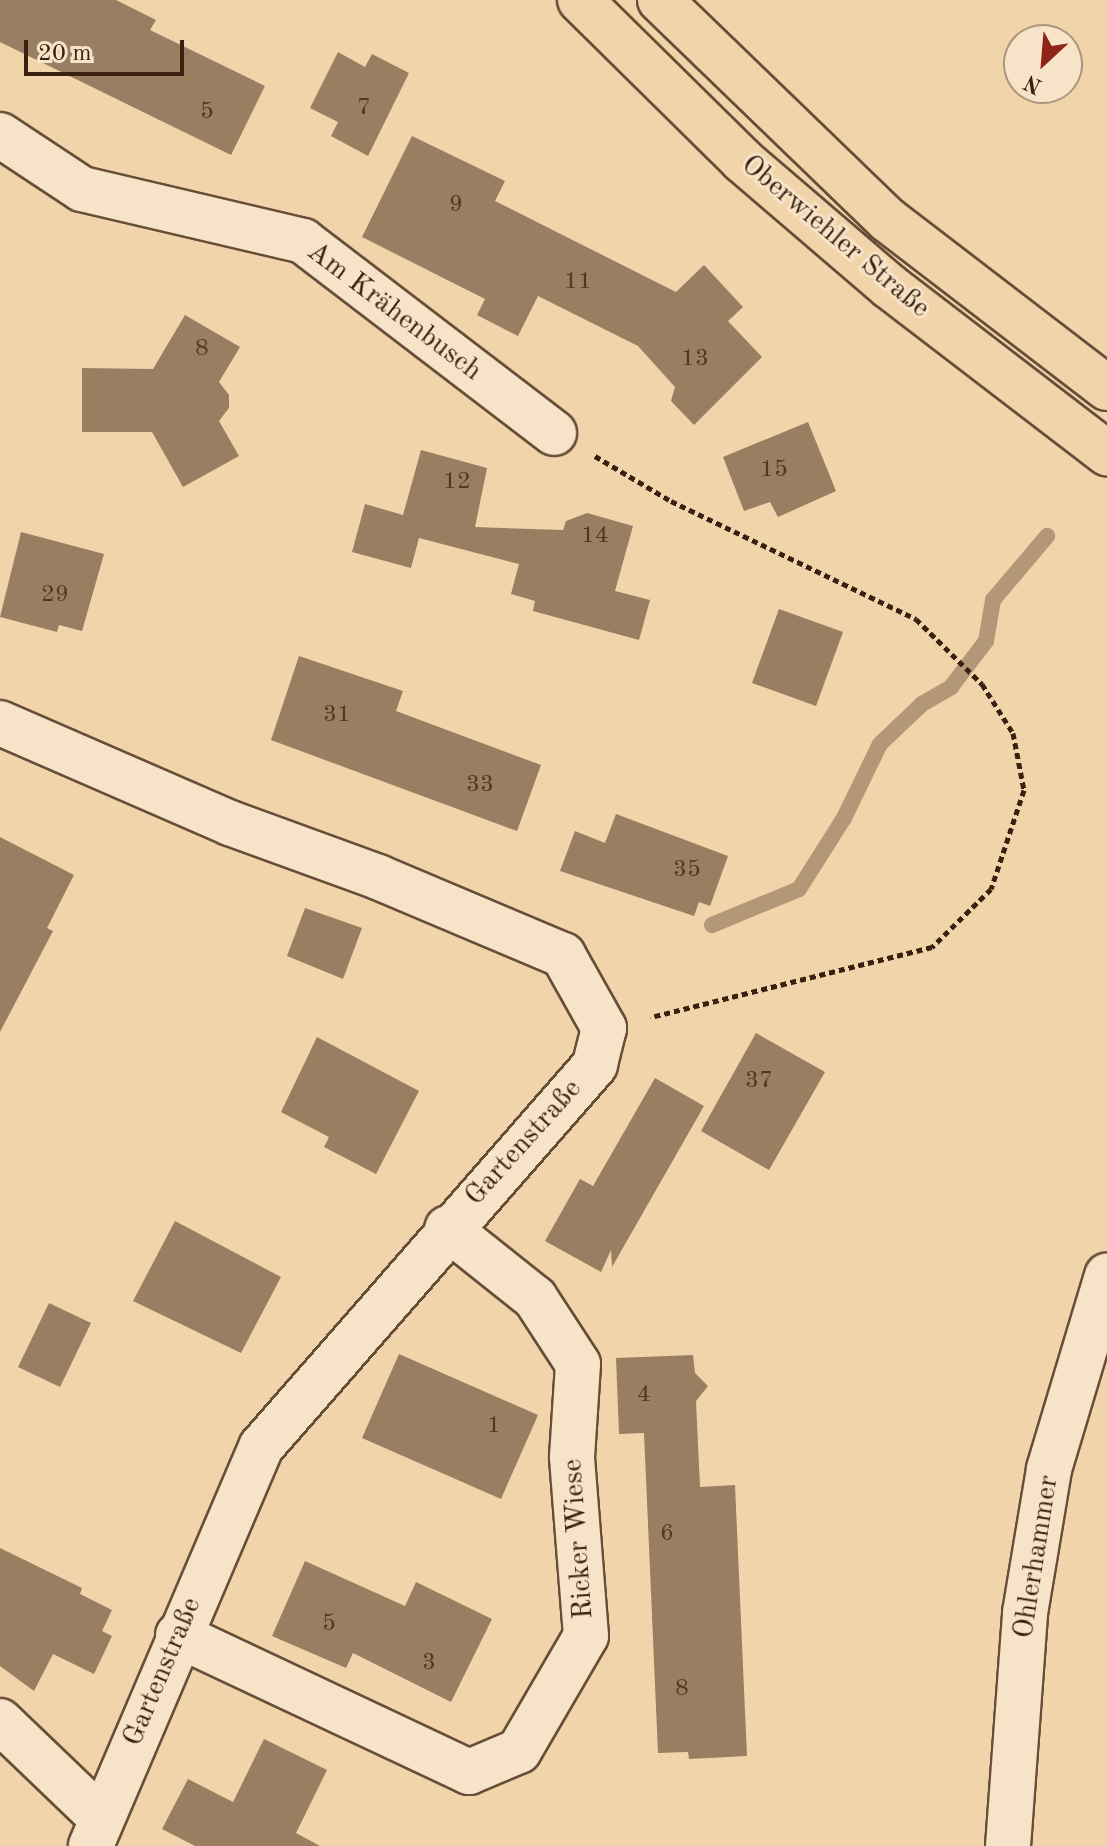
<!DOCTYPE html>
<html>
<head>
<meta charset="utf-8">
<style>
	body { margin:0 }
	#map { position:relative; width:1107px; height:1846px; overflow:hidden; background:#f2d4ab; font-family:"Old Standard TT",serif }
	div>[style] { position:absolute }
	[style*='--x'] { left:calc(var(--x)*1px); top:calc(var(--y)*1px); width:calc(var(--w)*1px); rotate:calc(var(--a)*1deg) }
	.stream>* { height:16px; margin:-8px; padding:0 8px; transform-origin:8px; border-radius:8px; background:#b39777 }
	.building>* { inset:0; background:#997e62 }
	.path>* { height:5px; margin-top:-2.5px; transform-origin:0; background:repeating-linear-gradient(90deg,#392112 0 6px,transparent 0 10px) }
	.roads { filter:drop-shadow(2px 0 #674e38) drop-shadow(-2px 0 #674e38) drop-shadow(0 2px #674e38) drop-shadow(0 -2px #674e38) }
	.minor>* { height:44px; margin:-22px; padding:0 22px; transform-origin:22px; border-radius:22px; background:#f7e3c8 }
	.major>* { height:44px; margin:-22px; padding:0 22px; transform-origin:22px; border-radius:22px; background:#f2d4ab }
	span { translate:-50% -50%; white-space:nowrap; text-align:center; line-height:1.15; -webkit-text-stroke:6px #f7e3c8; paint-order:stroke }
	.number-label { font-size:24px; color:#513826 }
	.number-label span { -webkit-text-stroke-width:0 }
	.street-label { font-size:28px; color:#392112 }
	.north { position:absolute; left:1003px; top:24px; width:80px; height:80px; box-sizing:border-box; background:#f7e3c8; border:2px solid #ab957f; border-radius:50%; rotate:206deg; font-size:22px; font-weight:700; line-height:32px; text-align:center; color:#392112 }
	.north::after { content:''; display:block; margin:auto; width:28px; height:36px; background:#8f2418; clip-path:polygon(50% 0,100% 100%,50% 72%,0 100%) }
	.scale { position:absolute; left:24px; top:40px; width:160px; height:36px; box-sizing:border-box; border:4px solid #392112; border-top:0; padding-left:10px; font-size:24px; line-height:28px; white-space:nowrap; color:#392112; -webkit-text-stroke:6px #f7e3c8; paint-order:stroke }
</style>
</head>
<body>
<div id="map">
	<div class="stream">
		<i style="--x:712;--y:925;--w:94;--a:-22.5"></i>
		<i style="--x:799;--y:889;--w:84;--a:-57.6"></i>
		<i style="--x:844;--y:818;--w:82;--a:-64.1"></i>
		<i style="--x:880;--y:744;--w:58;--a:-43.6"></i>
		<i style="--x:922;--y:704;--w:34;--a:-30"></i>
		<i style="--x:951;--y:687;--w:58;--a:-52.7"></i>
		<i style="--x:986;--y:641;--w:42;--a:-80.3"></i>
		<i style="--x:993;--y:600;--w:84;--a:-49.8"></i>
	</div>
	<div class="building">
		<i style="clip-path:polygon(0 0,116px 0,156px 20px,150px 30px,265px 86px,231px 155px,0 42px)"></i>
		<i style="clip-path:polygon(338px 52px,365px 67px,372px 54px,409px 73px,368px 156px,331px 136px,338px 122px,310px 108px)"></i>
		<i style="clip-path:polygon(412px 136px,505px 181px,495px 201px,676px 292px,704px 265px,743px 307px,728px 321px,762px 357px,694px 425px,671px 401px,675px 387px,638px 346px,538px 296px,518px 336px,477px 315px,485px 299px,362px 237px)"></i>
		<i style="clip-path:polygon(185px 315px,240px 347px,219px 382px,229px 395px,229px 408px,219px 421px,239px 456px,183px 487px,152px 432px,82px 432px,82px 368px,153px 369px)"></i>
		<i style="clip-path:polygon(808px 422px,836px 491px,778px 517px,770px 502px,744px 511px,723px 457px)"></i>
		<i style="clip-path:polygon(421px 450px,487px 468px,475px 527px,563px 530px,566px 521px,587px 513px,633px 526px,615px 591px,650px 600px,639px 640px,533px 611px,535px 601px,511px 594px,519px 564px,419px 538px,411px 568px,352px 552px,365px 504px,403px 515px)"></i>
		<i style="clip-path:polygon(21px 532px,104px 554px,82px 631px,59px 625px,57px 632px,0 617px)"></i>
		<i style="clip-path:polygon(779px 609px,843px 632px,816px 706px,752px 683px)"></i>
		<i style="clip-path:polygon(299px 656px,403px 691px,396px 711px,541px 765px,517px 831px,271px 740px)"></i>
		<i style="clip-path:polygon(616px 814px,728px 856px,710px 906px,699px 902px,694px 916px,560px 871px,575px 831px,605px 843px)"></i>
		<i style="clip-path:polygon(0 837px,74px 875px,47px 928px,53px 931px,0 1032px)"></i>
		<i style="clip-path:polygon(305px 908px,362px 928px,343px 979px,287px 956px)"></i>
		<i style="clip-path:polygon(756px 1033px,825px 1072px,769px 1170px,701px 1131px)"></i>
		<i style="clip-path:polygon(317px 1037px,419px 1091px,376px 1174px,324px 1147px,329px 1137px,281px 1112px)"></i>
		<i style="clip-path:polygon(655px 1078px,704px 1106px,612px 1267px,611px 1250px,601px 1272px,545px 1241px,580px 1179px,593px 1186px)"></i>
		<i style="clip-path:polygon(175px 1221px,281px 1277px,241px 1353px,133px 1301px)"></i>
		<i style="clip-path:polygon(49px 1303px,91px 1323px,60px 1387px,18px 1367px)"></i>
		<i style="clip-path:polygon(399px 1354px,538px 1415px,501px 1499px,362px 1438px)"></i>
		<i style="clip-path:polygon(693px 1355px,695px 1373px,708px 1386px,696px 1401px,700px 1487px,735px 1485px,747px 1756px,689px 1759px,688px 1752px,658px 1753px,644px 1433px,619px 1434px,616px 1358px)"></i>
		<i style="clip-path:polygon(0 1548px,82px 1588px,80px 1594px,112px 1610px,102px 1631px,112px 1636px,94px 1674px,53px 1654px,34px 1691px,0 1666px)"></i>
		<i style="clip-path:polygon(305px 1561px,405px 1606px,416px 1582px,492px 1619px,451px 1702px,353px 1653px,346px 1668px,272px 1636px)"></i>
		<i style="clip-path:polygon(264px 1739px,327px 1770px,296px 1833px,320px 1846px,195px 1846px,162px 1829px,188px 1779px,233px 1802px)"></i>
	</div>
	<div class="path">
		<i style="--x:595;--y:456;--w:88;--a:30.6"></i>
		<i style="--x:671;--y:501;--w:272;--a:25.7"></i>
		<i style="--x:916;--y:619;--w:93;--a:44.6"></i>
		<i style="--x:982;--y:684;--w:58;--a:57.7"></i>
		<i style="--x:1013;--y:733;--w:58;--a:79.1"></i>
		<i style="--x:1024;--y:790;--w:104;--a:108.4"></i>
		<i style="--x:991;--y:889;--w:83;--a:135.5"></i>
		<i style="--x:932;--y:947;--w:290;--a:166"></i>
	</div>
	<div class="roads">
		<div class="minor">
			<i style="--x:0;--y:135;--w:98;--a:33.4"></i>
			<i style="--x:82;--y:189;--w:227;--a:13.2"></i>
			<i style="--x:303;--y:241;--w:316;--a:37.4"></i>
			<i style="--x:0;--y:723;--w:251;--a:23.5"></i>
			<i style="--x:230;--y:823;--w:158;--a:20"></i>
			<i style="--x:378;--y:877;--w:201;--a:22.9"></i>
			<i style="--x:563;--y:955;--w:84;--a:60.7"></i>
			<i style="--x:604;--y:1028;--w:38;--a:104"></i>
			<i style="--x:595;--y:1065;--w:507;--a:131.16"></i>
			<i style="--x:261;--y:1447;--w:434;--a:113.1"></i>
			<i style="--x:178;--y:1635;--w:322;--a:25.2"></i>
			<i style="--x:469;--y:1772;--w:54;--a:-22.8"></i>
			<i style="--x:519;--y:1751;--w:133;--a:-59.8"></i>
			<i style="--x:586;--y:1636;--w:180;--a:-94.5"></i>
			<i style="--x:572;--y:1457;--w:93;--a:-86.3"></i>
			<i style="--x:578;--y:1364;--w:79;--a:-123.1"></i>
			<i style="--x:535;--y:1298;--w:112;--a:-141.5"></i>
			<i style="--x:0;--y:1721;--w:140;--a:43.8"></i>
			<i style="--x:1008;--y:1846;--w:234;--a:-85.8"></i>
			<i style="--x:1025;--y:1613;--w:146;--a:-80.5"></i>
			<i style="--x:1049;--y:1469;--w:202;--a:-73.3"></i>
		</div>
		<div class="major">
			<i style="--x:580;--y:0;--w:228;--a:44.6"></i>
			<i style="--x:742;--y:160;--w:194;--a:40.6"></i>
			<i style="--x:889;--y:286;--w:275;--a:37.5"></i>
			<i style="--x:660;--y:0;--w:317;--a:44"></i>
			<i style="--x:888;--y:220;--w:276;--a:37.5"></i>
		</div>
	</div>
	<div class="number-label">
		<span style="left:364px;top:109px">7</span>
		<span style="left:207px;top:113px">5</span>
		<span style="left:456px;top:206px">9</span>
		<span style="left:578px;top:283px">11</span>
		<span style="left:202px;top:350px">8</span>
		<span style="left:695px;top:360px">13</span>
		<span style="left:774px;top:471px">15</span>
		<span style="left:457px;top:483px">12</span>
		<span style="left:595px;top:537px">14</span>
		<span style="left:55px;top:596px">29</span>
		<span style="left:337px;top:716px">31</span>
		<span style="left:480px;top:786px">33</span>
		<span style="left:687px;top:871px">35</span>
		<span style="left:759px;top:1082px">37</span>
		<span style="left:644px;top:1396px">4</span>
		<span style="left:494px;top:1427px">1</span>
		<span style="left:667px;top:1535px">6</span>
		<span style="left:329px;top:1625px">5</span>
		<span style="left:429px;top:1664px">3</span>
		<span style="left:682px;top:1690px">8</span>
	</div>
	<div class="street-label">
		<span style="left:835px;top:237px;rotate:40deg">Oberwiehler Straße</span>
		<span style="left:394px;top:312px;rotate:37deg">Am Krähenbusch</span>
		<span style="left:524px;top:1143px;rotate:-48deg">Gartenstraße</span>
		<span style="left:579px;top:1539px;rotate:-94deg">Ricker Wiese</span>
		<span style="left:1037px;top:1557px;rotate:-81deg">Ohlerhammer</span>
		<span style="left:163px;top:1672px;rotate:-67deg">Gartenstraße</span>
	</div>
	<div class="north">N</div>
	<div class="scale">20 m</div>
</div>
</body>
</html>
